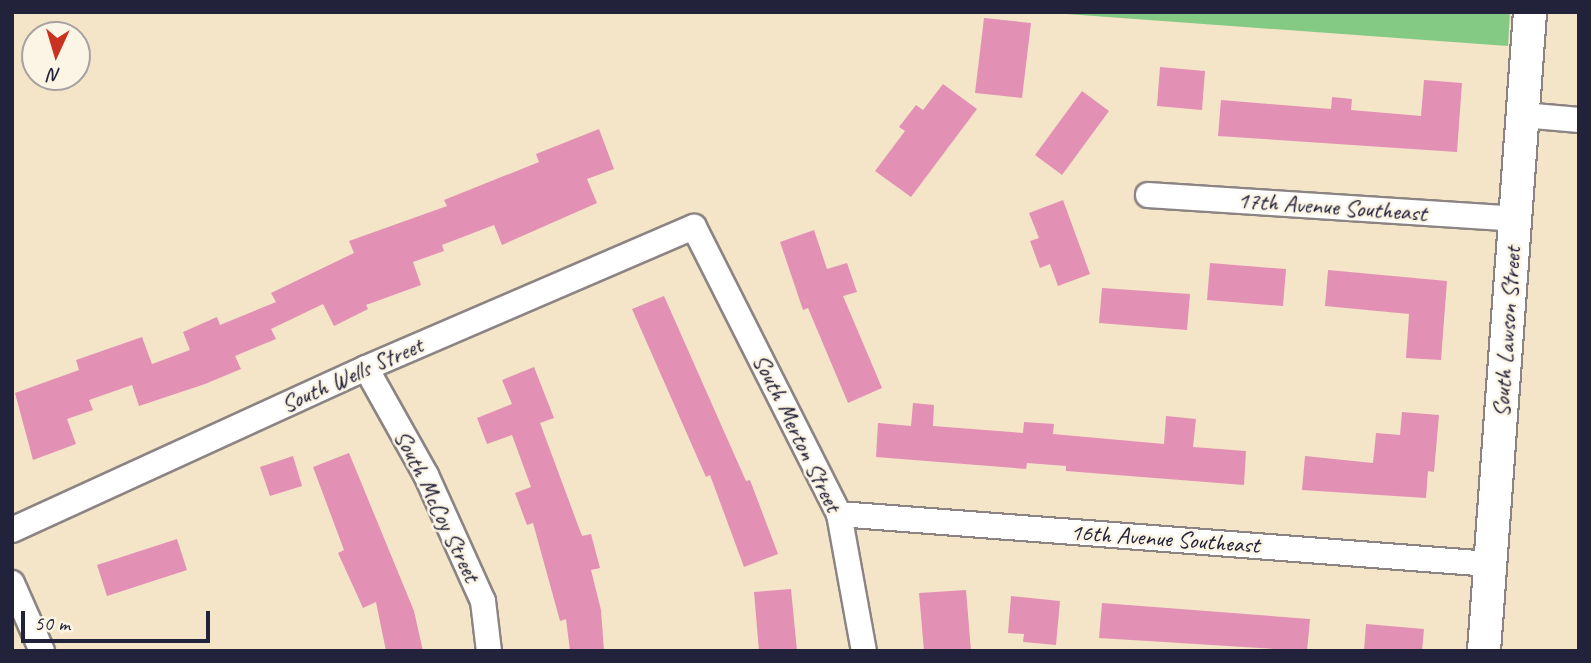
<!DOCTYPE html>
<html>
<head>
<meta charset="utf-8">
<style>
	body { margin:0 }
	#map { position:relative; width:1591px; height:663px; overflow:hidden; background:#f4e5c9; font-family:Caveat,sans-serif }
	div>[style] { position:absolute }
	[style*='--x'] { left:calc(var(--x)*1px); top:calc(var(--y)*1px); width:calc(var(--w)*1px); rotate:calc(var(--a)*1deg) }
	.green>* { inset:0; background:#84ca84 }
	.building>* { inset:0; background:#e291b5 }
	.roads { filter:drop-shadow(2px 0 #8b8482) drop-shadow(-2px 0 #8b8482) drop-shadow(0 2px #8b8482) drop-shadow(0 -2px #8b8482) }
	.minor>* { height:24px; margin:-12px; padding:0 12px; transform-origin:12px; border-radius:12px; background:#fff }
	.tertiary>* { height:32px; margin:-16px; padding:0 16px; transform-origin:16px; border-radius:16px; background:#fff }
	span { translate:-50% -50%; white-space:nowrap; text-align:center; line-height:1.15; -webkit-text-stroke:5px #fcf5e5; paint-order:stroke }
	.street-label { font-size:24px; color:#22223b }
	.frame { position:absolute; inset:0; border:14px solid #22223b; pointer-events:none }
	.north { position:absolute; left:21px; top:21px; width:70px; height:70px; box-sizing:border-box; background:#fcf5e5; border:2px solid #a5a1a1; border-radius:50%; rotate:184deg; font-size:19px; font-weight:700; line-height:28px; text-align:center; color:#22223b }
	.north::after { content:''; display:block; margin:auto; width:24px; height:32px; background:#c8321e; clip-path:polygon(50% 0,100% 100%,50% 72%,0 100%) }
	.scale { position:absolute; left:21px; top:611px; width:189px; height:32px; box-sizing:border-box; border:4px solid #22223b; border-top:0; padding-left:9px; font-size:21px; line-height:24px; white-space:nowrap; color:#22223b; -webkit-text-stroke:5px #fcf5e5; paint-order:stroke }
</style>
</head>
<body>
<div id="map">
	<div class="green">
		<i style="clip-path:polygon(1039px 12px,1510px 12px,1508px 46px)"></i>
	</div>
	<div class="building">
		<i style="clip-path:polygon(984px 18px,1031px 23px,1022px 98px,975px 93px)"></i>
		<i style="clip-path:polygon(1160px 67px,1205px 71px,1202px 110px,1157px 106px)"></i>
		<i style="clip-path:polygon(1424px 80px,1462px 83px,1457px 152px,1218px 136px,1221px 100px,1331px 109px,1332px 97px,1352px 99px,1351px 110px,1421px 116px)"></i>
		<i style="clip-path:polygon(943px 84px,977px 109px,911px 197px,875px 171px,905px 131px,899px 127px,916px 105px,923px 110px)"></i>
		<i style="clip-path:polygon(1082px 91px,1109px 111px,1062px 175px,1035px 155px)"></i>
		<i style="clip-path:polygon(599px 129px,614px 169px,587px 179px,597px 203px,502px 245px,494px 225px,442px 245px,444px 251px,413px 262px,421px 285px,366px 305px,368px 309px,334px 326px,323px 304px,271px 329px,276px 339px,235px 356px,241px 369px,205px 384px,139px 406px,132px 385px,89px 400px,93px 410px,67px 419px,76px 444px,33px 460px,15px 393px,79px 370px,76px 360px,142px 337px,152px 364px,190px 350px,183px 332px,217px 317px,220px 325px,276px 302px,271px 293px,354px 253px,349px 241px,447px 206px,444px 200px,539px 162px,536px 154px)"></i>
		<i style="clip-path:polygon(1063px 200px,1090px 274px,1058px 286px,1050px 264px,1040px 268px,1030px 241px,1039px 238px,1029px 213px)"></i>
		<i style="clip-path:polygon(814px 230px,827px 269px,847px 263px,857px 292px,843px 296px,882px 388px,848px 403px,808px 308px,803px 310px,780px 242px)"></i>
		<i style="clip-path:polygon(1210px 263px,1286px 269px,1283px 306px,1207px 300px)"></i>
		<i style="clip-path:polygon(1328px 270px,1447px 281px,1441px 360px,1406px 358px,1409px 314px,1325px 306px)"></i>
		<i style="clip-path:polygon(1102px 288px,1190px 294px,1187px 330px,1099px 323px)"></i>
		<i style="clip-path:polygon(664px 296px,746px 481px,750px 480px,778px 554px,744px 567px,710px 475px,706px 477px,632px 309px)"></i>
		<i style="clip-path:polygon(534px 367px,554px 418px,540px 423px,582px 536px,591px 534px,600px 568px,591px 570px,601px 610px,604px 651px,570px 651px,566px 619px,560px 621px,533px 523px,527px 525px,515px 493px,531px 487px,512px 435px,487px 444px,477px 418px,512px 404px,502px 380px)"></i>
		<i style="clip-path:polygon(913px 403px,934px 405px,933px 426px,1023px 433px,1024px 422px,1054px 424px,1053px 434px,1164px 444px,1166px 416px,1196px 419px,1193px 447px,1246px 451px,1244px 485px,1066px 471px,1066px 466px,1027px 463px,1026px 469px,876px 457px,878px 423px,911px 426px)"></i>
		<i style="clip-path:polygon(1402px 412px,1439px 415px,1434px 472px,1428px 471px,1426px 498px,1302px 490px,1305px 456px,1373px 463px,1376px 433px,1400px 435px)"></i>
		<i style="clip-path:polygon(349px 453px,414px 611px,423px 651px,386px 651px,376px 602px,363px 608px,338px 553px,344px 550px,313px 467px)"></i>
		<i style="clip-path:polygon(293px 456px,302px 486px,270px 496px,260px 467px)"></i>
		<i style="clip-path:polygon(177px 539px,187px 570px,107px 596px,97px 565px)"></i>
		<i style="clip-path:polygon(791px 589px,797px 651px,759px 651px,754px 592px)"></i>
		<i style="clip-path:polygon(966px 590px,971px 651px,924px 651px,919px 593px)"></i>
		<i style="clip-path:polygon(1011px 596px,1060px 601px,1056px 645px,1023px 642px,1024px 634px,1008px 633px)"></i>
		<i style="clip-path:polygon(1102px 603px,1310px 619px,1307px 651px,1099px 638px)"></i>
		<i style="clip-path:polygon(1366px 624px,1424px 629px,1422px 651px,1364px 651px)"></i>
	</div>
	<div class="roads">
		<div class="minor">
			<i style="--x:1523;--y:115;--w:56;--a:5.1"></i>
			<i style="--x:1148;--y:195;--w:368;--a:3.7"></i>
			<i style="--x:366;--y:368;--w:123;--a:60.7"></i>
			<i style="--x:426;--y:475;--w:138;--a:65.7"></i>
			<i style="--x:483;--y:601;--w:50;--a:83.2"></i>
			<i style="--x:839;--y:514;--w:653;--a:4.39"></i>
			<i style="--x:12;--y:530;--w:389;--a:-24.6"></i>
			<i style="--x:366;--y:368;--w:357;--a:-23.3"></i>
			<i style="--x:694;--y:227;--w:322;--a:63.2"></i>
			<i style="--x:839;--y:514;--w:139;--a:79.7"></i>
			<i style="--x:12;--y:583;--w:74;--a:66.2"></i>
		</div>
		<div class="tertiary">
			<i style="--x:1484;--y:651;--w:641;--a:-85.88"></i>
		</div>
	</div>
	<div class="street-label">
		<span style="left:1332px;top:207px;rotate:4deg">17th Avenue Southeast</span>
		<span style="left:1507px;top:332px;rotate:-86deg">South Lawson Street</span>
		<span style="left:352px;top:375px;rotate:-24deg">South Wells Street</span>
		<span style="left:797px;top:433px;rotate:64deg">South Merton Street</span>
		<span style="left:437px;top:506px;rotate:64deg">South McCoy Street</span>
		<span style="left:1165px;top:539px;rotate:4deg">16th Avenue Southeast</span>
	</div>
	<div class="frame"></div>
	<div class="north">N</div>
	<div class="scale">50 m</div>
</div>
</body>
</html>
